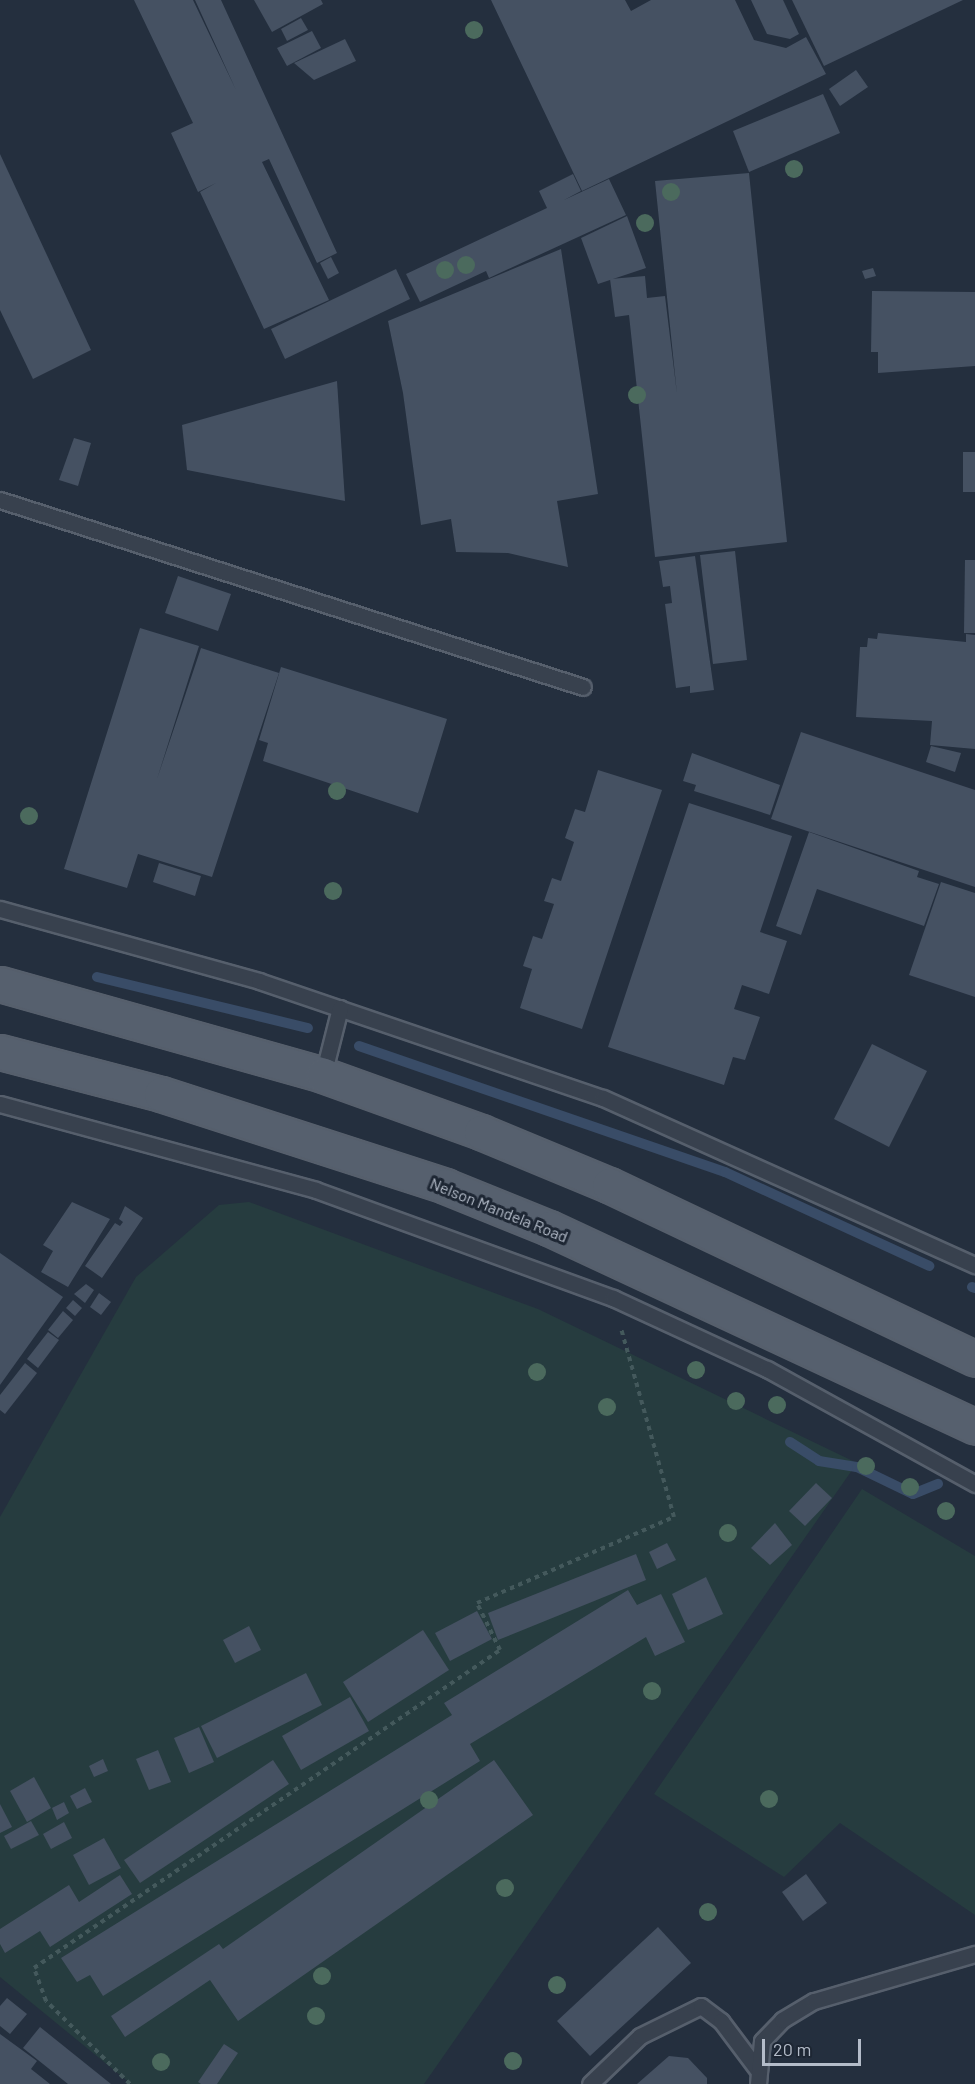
<!DOCTYPE html>
<html>
<head>
<meta charset="utf-8">
<style>
	body { margin:0 }
	#map { position:relative; width:975px; height:2084px; overflow:hidden; background:#242f3e; font-family:Barlow,sans-serif }
	div>[style] { position:absolute }
	[style*='--x'] { left:calc(var(--x)*1px); top:calc(var(--y)*1px); width:calc(var(--w)*1px); rotate:calc(var(--a)*1deg) }
	.green>* { inset:0; background:#263c3f }
	.stream>* { height:10px; margin:-5px; padding:0 5px; transform-origin:5px; border-radius:5px; background:#394c67 }
	.building>* { inset:0; background:#455162 }
	.path>* { height:4px; margin-top:-2px; transform-origin:0; background:repeating-linear-gradient(90deg,#44595c 0 4.5px,transparent 0 9px) }
	.roads { filter:drop-shadow(2px 0 #565f6c) drop-shadow(-2px 0 #565f6c) drop-shadow(0 2px #565f6c) drop-shadow(0 -2px #565f6c) }
	.lane>* { height:15px; margin:-7.5px; padding:0 7.5px; transform-origin:7.5px; border-radius:7.5px; background:#38414e }
	.primary>* { height:33px; margin:-16.5px; padding:0 16.5px; transform-origin:16.5px; border-radius:16.5px; background:#56606e }
	.trees>* { width:18px; height:18px; margin:-9px; border-radius:50%; background:#4b6a5d }
	span { translate:-50% -50%; white-space:nowrap; text-align:center; line-height:1.15; -webkit-text-stroke:6px #1d2633; paint-order:stroke }
	.street-label { font-size:16px; color:#b4bcc9 }
	.scale { position:absolute; left:762px; top:2039px; width:99px; height:27px; box-sizing:border-box; border:3px solid #b4bcc9; border-top:0; padding-left:8px; font-size:18px; line-height:21px; white-space:nowrap; color:#b4bcc9; -webkit-text-stroke:4px #1d2633; paint-order:stroke }
</style>
</head>
<body>
<div id="map">
	<div class="green">
		<i style="clip-path:polygon(249px 1202px,538px 1309px,857px 1463px,424px 2084px,131px 2084px,0 1977px,0 1517px,136px 1277px,219px 1205px)"></i>
		<i style="clip-path:polygon(862px 1489px,975px 1556px,975px 1915px,840px 1823px,784px 1877px,654px 1794px)"></i>
	</div>
	<div class="stream">
		<i style="--x:97;--y:977;--w:217;--a:13.6"></i>
		<i style="--x:359;--y:1046;--w:387;--a:19"></i>
		<i style="--x:725;--y:1172;--w:225;--a:24.7"></i>
		<i style="--x:972;--y:1287;--w:3;--a:18"></i>
		<i style="--x:790;--y:1442;--w:35;--a:33"></i>
		<i style="--x:819;--y:1461;--w:38;--a:9"></i>
		<i style="--x:857;--y:1467;--w:62;--a:25.7"></i>
		<i style="--x:913;--y:1494;--w:27;--a:-22"></i>
	</div>
	<div class="building">
		<i style="clip-path:polygon(134px 0,193px 0,236px 90px,195px 0,221px 0,337px 253px,317px 263px,269px 159px,262px 162px,329px 300px,264px 329px,200px 192px,216px 183px,198px 192px,171px 133px,193px 123px)"></i>
		<i style="clip-path:polygon(254px 0,321px 0,323px 4px,272px 32px)"></i>
		<i style="clip-path:polygon(491px 0,625px 0,631px 11px,651px 0,735px 0,754px 40px,786px 48px,806px 37px,826px 74px,582px 191px)"></i>
		<i style="clip-path:polygon(751px 0,783px 0,799px 34px,790px 39px,767px 34px)"></i>
		<i style="clip-path:polygon(792px 0,963px 0,824px 66px)"></i>
		<i style="clip-path:polygon(301px 18px,308px 30px,287px 41px,281px 29px)"></i>
		<i style="clip-path:polygon(312px 31px,321px 48px,287px 66px,277px 48px)"></i>
		<i style="clip-path:polygon(345px 39px,356px 61px,314px 80px,294px 63px)"></i>
		<i style="clip-path:polygon(856px 70px,868px 87px,840px 106px,829px 89px)"></i>
		<i style="clip-path:polygon(823px 94px,840px 133px,749px 172px,733px 131px)"></i>
		<i style="clip-path:polygon(0 154px,91px 350px,33px 379px,0 310px)"></i>
		<i style="clip-path:polygon(749px 173px,787px 542px,655px 557px,629px 315px,615px 317px,610px 279px,645px 276px,647px 298px,665px 296px,677px 394px,655px 181px)"></i>
		<i style="clip-path:polygon(573px 174px,581px 191px,564px 200px,609px 179px,626px 215px,489px 278px,486px 271px,420px 302px,406px 274px,547px 208px,539px 191px)"></i>
		<i style="clip-path:polygon(627px 216px,646px 268px,598px 284px,581px 238px)"></i>
		<i style="clip-path:polygon(561px 249px,598px 494px,557px 501px,568px 567px,508px 553px,456px 552px,451px 519px,421px 525px,403px 393px,388px 321px)"></i>
		<i style="clip-path:polygon(331px 257px,339px 273px,328px 279px,320px 263px)"></i>
		<i style="clip-path:polygon(873px 268px,876px 276px,865px 279px,862px 271px)"></i>
		<i style="clip-path:polygon(396px 269px,410px 299px,285px 359px,271px 329px)"></i>
		<i style="clip-path:polygon(872px 291px,975px 292px,975px 366px,878px 373px,878px 352px,871px 352px)"></i>
		<i style="clip-path:polygon(337px 381px,345px 501px,187px 470px,182px 425px)"></i>
		<i style="clip-path:polygon(74px 438px,91px 443px,78px 486px,59px 480px)"></i>
		<i style="clip-path:polygon(963px 452px,975px 452px,975px 492px,963px 492px)"></i>
		<i style="clip-path:polygon(735px 551px,747px 660px,713px 664px,700px 555px)"></i>
		<i style="clip-path:polygon(695px 556px,714px 690px,690px 693px,690px 686px,676px 688px,665px 604px,672px 603px,670px 586px,663px 587px,659px 561px)"></i>
		<i style="clip-path:polygon(965px 560px,975px 560px,975px 633px,964px 633px)"></i>
		<i style="clip-path:polygon(178px 576px,231px 594px,218px 631px,165px 613px)"></i>
		<i style="clip-path:polygon(140px 628px,199px 646px,157px 779px,201px 648px,279px 673px,212px 877px,138px 854px,127px 888px,64px 869px)"></i>
		<i style="clip-path:polygon(878px 633px,966px 642px,966px 634px,975px 635px,975px 749px,930px 745px,932px 721px,856px 717px,860px 647px,867px 647px,868px 638px,877px 639px)"></i>
		<i style="clip-path:polygon(281px 667px,447px 719px,418px 813px,263px 761px,268px 743px,259px 740px)"></i>
		<i style="clip-path:polygon(801px 732px,975px 790px,975px 887px,771px 819px)"></i>
		<i style="clip-path:polygon(931px 746px,961px 753px,955px 772px,926px 762px)"></i>
		<i style="clip-path:polygon(692px 753px,780px 785px,770px 815px,694px 791px,696px 785px,683px 781px)"></i>
		<i style="clip-path:polygon(598px 770px,662px 790px,582px 1029px,520px 1008px,532px 969px,523px 966px,533px 936px,542px 939px,554px 904px,544px 901px,552px 878px,561px 881px,574px 842px,565px 838px,575px 809px,585px 812px)"></i>
		<i style="clip-path:polygon(689px 803px,792px 836px,760px 932px,787px 941px,769px 994px,742px 985px,734px 1009px,760px 1017px,745px 1060px,733px 1057px,724px 1085px,608px 1047px)"></i>
		<i style="clip-path:polygon(809px 832px,919px 871px,917px 877px,939px 884px,924px 926px,817px 889px,801px 935px,776px 926px)"></i>
		<i style="clip-path:polygon(159px 863px,201px 876px,195px 896px,153px 882px)"></i>
		<i style="clip-path:polygon(941px 882px,975px 893px,975px 997px,909px 975px)"></i>
		<i style="clip-path:polygon(872px 1044px,927px 1071px,889px 1147px,834px 1119px)"></i>
		<i style="clip-path:polygon(72px 1202px,110px 1219px,68px 1287px,41px 1272px,53px 1251px,43px 1245px)"></i>
		<i style="clip-path:polygon(125px 1206px,143px 1218px,102px 1278px,85px 1266px,115px 1223px,120px 1226px,123px 1222px,119px 1219px)"></i>
		<i style="clip-path:polygon(0 1253px,63px 1297px,0 1385px)"></i>
		<i style="clip-path:polygon(86px 1284px,94px 1290px,85px 1303px,74px 1294px)"></i>
		<i style="clip-path:polygon(99px 1293px,111px 1302px,101px 1315px,90px 1307px)"></i>
		<i style="clip-path:polygon(73px 1300px,82px 1308px,75px 1316px,66px 1308px)"></i>
		<i style="clip-path:polygon(63px 1311px,73px 1320px,58px 1338px,48px 1330px)"></i>
		<i style="clip-path:polygon(48px 1332px,59px 1340px,38px 1368px,27px 1359px)"></i>
		<i style="clip-path:polygon(25px 1363px,37px 1373px,5px 1414px,0 1410px,0 1395px)"></i>
		<i style="clip-path:polygon(816px 1483px,832px 1498px,805px 1526px,789px 1511px)"></i>
		<i style="clip-path:polygon(775px 1523px,792px 1545px,770px 1565px,751px 1548px)"></i>
		<i style="clip-path:polygon(667px 1543px,676px 1560px,657px 1569px,649px 1552px)"></i>
		<i style="clip-path:polygon(636px 1554px,646px 1580px,498px 1640px,488px 1613px)"></i>
		<i style="clip-path:polygon(706px 1577px,723px 1614px,688px 1630px,672px 1594px)"></i>
		<i style="clip-path:polygon(628px 1590px,637px 1605px,661px 1594px,685px 1642px,655px 1656px,646px 1637px,470px 1744px,480px 1761px,103px 1996px,90px 1975px,77px 1982px,61px 1958px,452px 1715px,444px 1703px)"></i>
		<i style="clip-path:polygon(477px 1611px,492px 1639px,450px 1661px,435px 1633px)"></i>
		<i style="clip-path:polygon(249px 1626px,261px 1650px,235px 1663px,223px 1640px)"></i>
		<i style="clip-path:polygon(423px 1630px,449px 1670px,368px 1722px,343px 1682px)"></i>
		<i style="clip-path:polygon(306px 1673px,322px 1705px,217px 1758px,201px 1726px)"></i>
		<i style="clip-path:polygon(350px 1697px,369px 1731px,301px 1770px,282px 1736px)"></i>
		<i style="clip-path:polygon(199px 1727px,214px 1762px,189px 1773px,174px 1738px)"></i>
		<i style="clip-path:polygon(158px 1750px,171px 1782px,149px 1790px,136px 1759px)"></i>
		<i style="clip-path:polygon(103px 1759px,108px 1771px,94px 1777px,89px 1766px)"></i>
		<i style="clip-path:polygon(273px 1760px,289px 1784px,140px 1883px,124px 1860px)"></i>
		<i style="clip-path:polygon(494px 1760px,533px 1815px,238px 2021px,210px 1980px,125px 2037px,111px 2016px,219px 1944px,223px 1949px)"></i>
		<i style="clip-path:polygon(34px 1777px,51px 1808px,27px 1822px,10px 1791px)"></i>
		<i style="clip-path:polygon(85px 1788px,92px 1802px,77px 1809px,70px 1796px)"></i>
		<i style="clip-path:polygon(64px 1802px,69px 1813px,57px 1820px,52px 1808px)"></i>
		<i style="clip-path:polygon(0 1804px,12px 1827px,0 1833px)"></i>
		<i style="clip-path:polygon(31px 1821px,39px 1835px,11px 1849px,4px 1836px)"></i>
		<i style="clip-path:polygon(64px 1822px,72px 1838px,51px 1849px,43px 1834px)"></i>
		<i style="clip-path:polygon(104px 1838px,121px 1868px,89px 1885px,73px 1855px)"></i>
		<i style="clip-path:polygon(806px 1874px,827px 1903px,803px 1921px,782px 1892px)"></i>
		<i style="clip-path:polygon(120px 1875px,132px 1894px,50px 1947px,40px 1931px,5px 1953px,0 1944px,0 1929px,69px 1885px,79px 1902px)"></i>
		<i style="clip-path:polygon(658px 1927px,691px 1963px,590px 2056px,557px 2021px)"></i>
		<i style="clip-path:polygon(7px 1998px,27px 2014px,10px 2034px,0 2026px,0 2006px)"></i>
		<i style="clip-path:polygon(40px 2027px,111px 2084px,68px 2084px,23px 2048px)"></i>
		<i style="clip-path:polygon(0 2034px,37px 2061px,31px 2069px,50px 2084px,0 2084px)"></i>
		<i style="clip-path:polygon(224px 2044px,238px 2053px,217px 2084px,201px 2084px,198px 2082px)"></i>
		<i style="clip-path:polygon(669px 2056px,688px 2058px,707px 2078px,707px 2084px,637px 2084px)"></i>
	</div>
	<div class="path">
		<i style="--x:130;--y:2084;--w:118;--a:-135.3"></i>
		<i style="--x:46;--y:2001;--w:35;--a:-110"></i>
		<i style="--x:34;--y:1968;--w:564;--a:-34.31"></i>
		<i style="--x:500;--y:1650;--w:52;--a:-116.1"></i>
		<i style="--x:477;--y:1603;--w:215;--a:-23.6"></i>
		<i style="--x:674;--y:1517;--w:196;--a:-105.7"></i>
	</div>
	<div class="roads">
		<div class="lane">
			<i style="--x:0;--y:500;--w:612;--a:17.78"></i>
			<i style="--x:0;--y:909;--w:269;--a:15.5"></i>
			<i style="--x:259;--y:981;--w:363;--a:18.8"></i>
			<i style="--x:603;--y:1098;--w:408;--a:24.2"></i>
			<i style="--x:323;--y:1075;--w:69;--a:-75.8"></i>
			<i style="--x:0;--y:1104;--w:327;--a:15.2"></i>
			<i style="--x:316;--y:1190;--w:316;--a:20"></i>
			<i style="--x:613;--y:1298;--w:170;--a:24.8"></i>
			<i style="--x:767;--y:1369;--w:238;--a:28.9"></i>
			<i style="--x:590;--y:2084;--w:69;--a:-43.8"></i>
			<i style="--x:640;--y:2036;--w:68;--a:-26.2"></i>
			<i style="--x:701;--y:2006;--w:25;--a:37"></i>
			<i style="--x:721;--y:2021;--w:60;--a:53.1"></i>
			<i style="--x:758;--y:2084;--w:43;--a:-84.7"></i>
			<i style="--x:762;--y:2041;--w:29;--a:-46"></i>
			<i style="--x:782;--y:2020;--w:37;--a:-31"></i>
			<i style="--x:814;--y:2001;--w:168;--a:-16.3"></i>
		</div>
		<div class="primary">
			<i style="--x:0;--y:984;--w:336;--a:15.7"></i>
			<i style="--x:323;--y:1075;--w:168;--a:19.8"></i>
			<i style="--x:481;--y:1132;--w:139;--a:22.5"></i>
			<i style="--x:609;--y:1185;--w:405;--a:25.4"></i>
			<i style="--x:0;--y:1052;--w:166;--a:14.6"></i>
			<i style="--x:161;--y:1094;--w:299;--a:17.9"></i>
			<i style="--x:445;--y:1186;--w:112;--a:22"></i>
			<i style="--x:549;--y:1228;--w:470;--a:25"></i>
		</div>
	</div>
	<div class="trees">
		<i style="left:474px;top:30px"></i>
		<i style="left:794px;top:169px"></i>
		<i style="left:671px;top:192px"></i>
		<i style="left:645px;top:223px"></i>
		<i style="left:466px;top:265px"></i>
		<i style="left:445px;top:270px"></i>
		<i style="left:637px;top:395px"></i>
		<i style="left:337px;top:791px"></i>
		<i style="left:29px;top:816px"></i>
		<i style="left:333px;top:891px"></i>
		<i style="left:696px;top:1370px"></i>
		<i style="left:537px;top:1372px"></i>
		<i style="left:736px;top:1401px"></i>
		<i style="left:777px;top:1405px"></i>
		<i style="left:607px;top:1407px"></i>
		<i style="left:866px;top:1466px"></i>
		<i style="left:910px;top:1487px"></i>
		<i style="left:946px;top:1511px"></i>
		<i style="left:728px;top:1533px"></i>
		<i style="left:652px;top:1691px"></i>
		<i style="left:769px;top:1799px"></i>
		<i style="left:429px;top:1800px"></i>
		<i style="left:505px;top:1888px"></i>
		<i style="left:708px;top:1912px"></i>
		<i style="left:322px;top:1976px"></i>
		<i style="left:557px;top:1985px"></i>
		<i style="left:316px;top:2016px"></i>
		<i style="left:513px;top:2061px"></i>
		<i style="left:161px;top:2062px"></i>
	</div>
	<div class="street-label">
		<span style="left:499px;top:1210px;rotate:22deg">Nelson Mandela Road</span>
	</div>
	<div class="scale">20 m</div>
</div>
</body>
</html>
